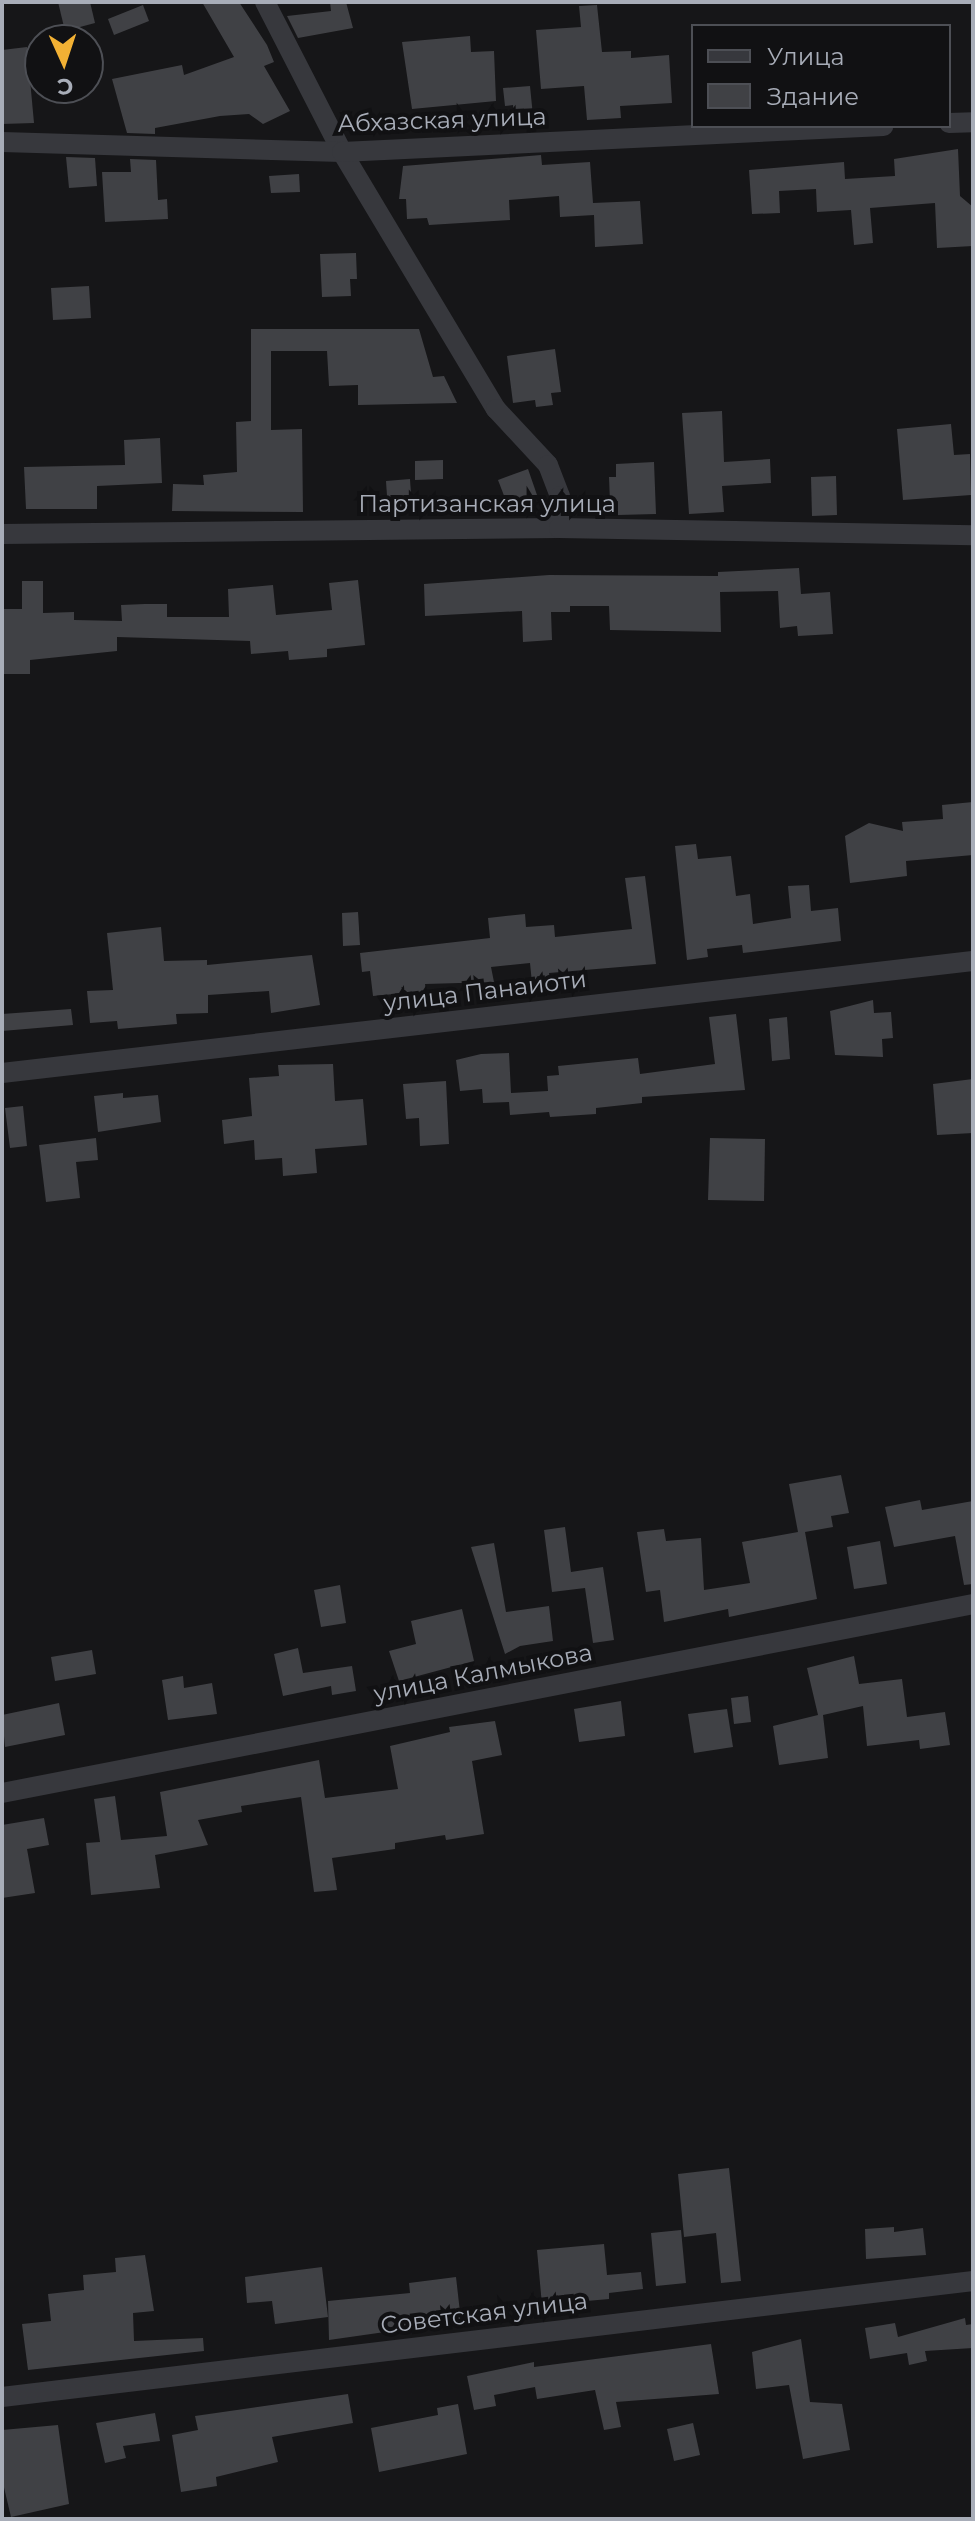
<!DOCTYPE html>
<html>
<head>
<meta charset="utf-8">
<style>
	body { margin:0 }
	#map { position:relative; width:975px; height:2521px; overflow:hidden; background:#161618; font-family:Montserrat,sans-serif }
	div>[style] { position:absolute }
	[style*='--x'] { left:calc(var(--x)*1px); top:calc(var(--y)*1px); width:calc(var(--w)*1px); rotate:calc(var(--a)*1deg) }
	.building>* { inset:0; background:#404145 }
	.street>* { height:20px; margin:-10px; padding:0 10px; transform-origin:10px; border-radius:10px; background:#37383d }
	span { translate:-50% -50%; white-space:nowrap; text-align:center; line-height:1.15; -webkit-text-stroke:8px #111113; paint-order:stroke }
	.street-label { font-size:24px; color:#a8adb8 }
	.frame { position:absolute; inset:0; border:4px solid #a8adb8; pointer-events:none }
	.legend { position:absolute; left:691px; top:24px; width:260px; height:104px; box-sizing:border-box; background:#111113; border:2px solid #4d4f55; margin:0; padding:10px 14px; list-style:none; font-size:24px; color:#a8adb8 }
	.legend li { display:flex; align-items:center; gap:16px; height:40px }
	.legend b { width:40px; border:2px solid #4d4f55 }
	.north { position:absolute; left:24px; top:24px; width:80px; height:80px; box-sizing:border-box; background:#111113; border:2px solid #4d4f55; border-radius:50%; rotate:177deg; font-size:22px; font-weight:700; line-height:32px; text-align:center; color:#a8adb8 }
	.north::after { content:''; display:block; margin:auto; width:28px; height:36px; background:#f2b134; clip-path:polygon(50% 0,100% 100%,50% 72%,0 100%) }
</style>
</head>
<body>
<div id="map">
	<div class="building">
		<i style="clip-path:polygon(58px 2px,90px 2px,95px 23px,65px 31px)"></i>
		<i style="clip-path:polygon(202px 2px,239px 2px,267px 45px,274px 62px,264px 66px,290px 111px,263px 124px,249px 114px,220px 116px,155px 128px,155px 134px,127px 133px,112px 79px,182px 65px,184px 75px,234px 57px)"></i>
		<i style="clip-path:polygon(330px 2px,346px 2px,353px 28px,298px 38px,287px 16px,331px 11px)"></i>
		<i style="clip-path:polygon(143px 5px,149px 21px,114px 35px,108px 19px)"></i>
		<i style="clip-path:polygon(597px 5px,602px 52px,631px 51px,631px 58px,669px 55px,672px 103px,620px 106px,621px 118px,587px 120px,584px 86px,541px 89px,536px 30px,581px 27px,579px 6px)"></i>
		<i style="clip-path:polygon(470px 36px,471px 52px,494px 51px,496px 101px,412px 109px,402px 42px)"></i>
		<i style="clip-path:polygon(27px 47px,34px 123px,2px 124px,2px 50px)"></i>
		<i style="clip-path:polygon(530px 86px,533px 116px,514px 118px,513px 105px,505px 106px,503px 88px)"></i>
		<i style="clip-path:polygon(958px 149px,960px 196px,973px 207px,973px 246px,937px 248px,935px 203px,870px 208px,873px 243px,854px 245px,851px 210px,817px 212px,816px 189px,779px 191px,780px 213px,752px 214px,749px 170px,844px 162px,845px 179px,895px 176px,894px 159px)"></i>
		<i style="clip-path:polygon(541px 155px,542px 165px,590px 162px,593px 203px,640px 201px,643px 244px,595px 247px,594px 215px,560px 217px,559px 196px,509px 200px,510px 220px,429px 225px,427px 218px,407px 219px,406px 199px,399px 199px,403px 166px)"></i>
		<i style="clip-path:polygon(66px 157px,95px 158px,97px 186px,69px 188px)"></i>
		<i style="clip-path:polygon(130px 159px,156px 160px,158px 200px,167px 199px,168px 219px,105px 222px,102px 172px,131px 172px)"></i>
		<i style="clip-path:polygon(299px 174px,300px 192px,271px 193px,269px 176px)"></i>
		<i style="clip-path:polygon(356px 253px,357px 279px,350px 279px,351px 296px,322px 297px,320px 254px)"></i>
		<i style="clip-path:polygon(89px 286px,91px 318px,53px 320px,51px 288px)"></i>
		<i style="clip-path:polygon(251px 329px,419px 329px,433px 377px,444px 376px,457px 403px,358px 405px,358px 385px,329px 386px,327px 351px,271px 351px,271px 430px,302px 429px,303px 512px,172px 511px,173px 484px,204px 485px,203px 475px,237px 472px,236px 422px,251px 421px)"></i>
		<i style="clip-path:polygon(555px 349px,561px 392px,551px 393px,553px 405px,536px 407px,535px 400px,513px 403px,507px 356px)"></i>
		<i style="clip-path:polygon(722px 411px,724px 462px,770px 459px,771px 483px,722px 486px,724px 512px,689px 514px,682px 413px)"></i>
		<i style="clip-path:polygon(951px 424px,954px 455px,970px 454px,971px 495px,903px 500px,897px 429px)"></i>
		<i style="clip-path:polygon(160px 438px,162px 483px,97px 486px,97px 509px,26px 509px,24px 467px,125px 465px,124px 440px)"></i>
		<i style="clip-path:polygon(443px 460px,443px 479px,415px 480px,415px 461px)"></i>
		<i style="clip-path:polygon(654px 462px,656px 514px,618px 515px,618px 501px,610px 502px,609px 477px,616px 477px,616px 464px)"></i>
		<i style="clip-path:polygon(528px 469px,537px 495px,508px 506px,498px 480px)"></i>
		<i style="clip-path:polygon(836px 476px,837px 515px,812px 516px,811px 477px)"></i>
		<i style="clip-path:polygon(410px 479px,412px 509px,388px 511px,386px 481px)"></i>
		<i style="clip-path:polygon(799px 568px,801px 594px,830px 592px,833px 634px,798px 636px,797px 626px,780px 628px,778px 591px,720px 592px,721px 632px,610px 630px,609px 606px,570px 606px,570px 612px,551px 612px,552px 640px,523px 642px,522px 611px,425px 616px,424px 584px,549px 575px,718px 576px,718px 572px)"></i>
		<i style="clip-path:polygon(358px 580px,365px 645px,327px 649px,327px 657px,289px 660px,288px 651px,251px 654px,250px 641px,117px 637px,117px 651px,30px 660px,30px 674px,2px 674px,2px 609px,22px 609px,22px 581px,43px 581px,43px 613px,74px 612px,74px 620px,122px 621px,121px 605px,145px 604px,167px 604px,167px 617px,229px 617px,228px 589px,273px 585px,276px 615px,332px 610px,329px 583px)"></i>
		<i style="clip-path:polygon(973px 802px,973px 855px,906px 861px,907px 876px,850px 883px,845px 836px,869px 823px,903px 831px,902px 822px,943px 819px,942px 805px)"></i>
		<i style="clip-path:polygon(696px 844px,698px 859px,731px 856px,736px 896px,750px 894px,753px 924px,791px 918px,788px 886px,809px 885px,811px 911px,838px 908px,841px 941px,743px 953px,742px 945px,707px 949px,708px 957px,687px 960px,675px 846px)"></i>
		<i style="clip-path:polygon(645px 876px,656px 964px,549px 973px,550px 981px,532px 983px,530px 963px,491px 967px,494px 982px,425px 984px,426px 991px,373px 996px,370px 971px,362px 972px,360px 953px,490px 938px,488px 918px,525px 914px,526px 927px,554px 925px,555px 937px,632px 929px,625px 878px)"></i>
		<i style="clip-path:polygon(358px 912px,360px 945px,343px 946px,342px 913px)"></i>
		<i style="clip-path:polygon(161px 927px,164px 961px,207px 960px,207px 965px,312px 955px,320px 1005px,271px 1013px,269px 991px,208px 995px,208px 1013px,176px 1014px,177px 1024px,118px 1029px,117px 1021px,90px 1023px,87px 991px,113px 990px,107px 933px)"></i>
		<i style="clip-path:polygon(873px 1000px,874px 1013px,891px 1012px,893px 1038px,882px 1039px,883px 1057px,835px 1055px,830px 1011px)"></i>
		<i style="clip-path:polygon(71px 1009px,73px 1025px,2px 1031px,2px 1014px)"></i>
		<i style="clip-path:polygon(736px 1014px,745px 1090px,642px 1097px,642px 1103px,596px 1108px,596px 1114px,550px 1117px,549px 1112px,510px 1115px,509px 1102px,483px 1103px,482px 1089px,460px 1091px,456px 1060px,481px 1054px,509px 1053px,511px 1093px,548px 1091px,547px 1076px,559px 1075px,558px 1066px,638px 1058px,640px 1074px,715px 1064px,709px 1017px)"></i>
		<i style="clip-path:polygon(787px 1017px,790px 1059px,772px 1061px,769px 1019px)"></i>
		<i style="clip-path:polygon(333px 1064px,335px 1101px,363px 1099px,367px 1145px,315px 1149px,317px 1173px,283px 1176px,282px 1158px,255px 1160px,254px 1140px,224px 1144px,222px 1120px,252px 1116px,249px 1078px,279px 1076px,278px 1065px)"></i>
		<i style="clip-path:polygon(973px 1079px,973px 1133px,937px 1135px,933px 1084px)"></i>
		<i style="clip-path:polygon(446px 1081px,449px 1144px,420px 1146px,419px 1118px,406px 1119px,403px 1084px)"></i>
		<i style="clip-path:polygon(123px 1093px,123px 1098px,158px 1095px,161px 1122px,98px 1132px,94px 1096px)"></i>
		<i style="clip-path:polygon(23px 1106px,27px 1146px,10px 1148px,5px 1108px)"></i>
		<i style="clip-path:polygon(96px 1138px,98px 1160px,76px 1162px,80px 1198px,46px 1202px,39px 1145px)"></i>
		<i style="clip-path:polygon(710px 1138px,765px 1139px,764px 1201px,708px 1200px)"></i>
		<i style="clip-path:polygon(841px 1475px,849px 1513px,831px 1516px,833px 1527px,805px 1532px,817px 1599px,729px 1617px,728px 1609px,664px 1622px,660px 1590px,646px 1592px,637px 1532px,664px 1529px,666px 1541px,701px 1538px,704px 1590px,750px 1583px,742px 1542px,798px 1532px,789px 1484px)"></i>
		<i style="clip-path:polygon(920px 1500px,922px 1510px,973px 1501px,973px 1584px,964px 1585px,955px 1536px,894px 1547px,885px 1507px)"></i>
		<i style="clip-path:polygon(565px 1527px,571px 1572px,603px 1567px,614px 1640px,593px 1643px,585px 1588px,552px 1592px,544px 1530px)"></i>
		<i style="clip-path:polygon(880px 1541px,887px 1584px,854px 1589px,847px 1547px)"></i>
		<i style="clip-path:polygon(494px 1543px,506px 1612px,549px 1606px,553px 1641px,520px 1646px,505px 1654px,471px 1547px)"></i>
		<i style="clip-path:polygon(340px 1585px,346px 1623px,321px 1627px,314px 1590px)"></i>
		<i style="clip-path:polygon(462px 1609px,474px 1661px,399px 1681px,389px 1651px,416px 1644px,411px 1621px)"></i>
		<i style="clip-path:polygon(298px 1648px,303px 1673px,352px 1666px,356px 1691px,332px 1695px,331px 1686px,283px 1696px,274px 1654px)"></i>
		<i style="clip-path:polygon(92px 1650px,96px 1674px,55px 1681px,51px 1657px)"></i>
		<i style="clip-path:polygon(854px 1656px,859px 1684px,902px 1679px,907px 1717px,945px 1712px,950px 1745px,920px 1749px,919px 1740px,867px 1746px,863px 1706px,823px 1715px,828px 1758px,779px 1765px,773px 1726px,818px 1715px,807px 1668px)"></i>
		<i style="clip-path:polygon(183px 1676px,184px 1688px,212px 1683px,217px 1714px,168px 1720px,162px 1680px)"></i>
		<i style="clip-path:polygon(748px 1696px,751px 1722px,734px 1724px,731px 1698px)"></i>
		<i style="clip-path:polygon(621px 1701px,625px 1736px,579px 1742px,574px 1709px)"></i>
		<i style="clip-path:polygon(59px 1703px,65px 1735px,5px 1747px,2px 1715px)"></i>
		<i style="clip-path:polygon(727px 1709px,733px 1747px,694px 1753px,688px 1714px)"></i>
		<i style="clip-path:polygon(495px 1721px,502px 1755px,472px 1761px,484px 1834px,446px 1840px,445px 1835px,395px 1843px,395px 1849px,332px 1858px,337px 1890px,314px 1892px,301px 1797px,241px 1806px,242px 1812px,198px 1820px,208px 1845px,155px 1855px,160px 1888px,91px 1895px,86px 1843px,100px 1842px,94px 1799px,115px 1796px,121px 1840px,167px 1836px,160px 1792px,319px 1760px,325px 1798px,398px 1789px,390px 1746px,450px 1732px,449px 1727px)"></i>
		<i style="clip-path:polygon(44px 1818px,49px 1845px,27px 1849px,35px 1893px,2px 1898px,2px 1825px)"></i>
		<i style="clip-path:polygon(729px 2168px,741px 2281px,721px 2283px,716px 2233px,684px 2237px,678px 2174px)"></i>
		<i style="clip-path:polygon(894px 2227px,894px 2232px,923px 2228px,926px 2255px,866px 2259px,865px 2229px)"></i>
		<i style="clip-path:polygon(681px 2230px,686px 2283px,656px 2286px,651px 2233px)"></i>
		<i style="clip-path:polygon(604px 2244px,607px 2275px,641px 2272px,643px 2289px,609px 2293px,609px 2299px,542px 2305px,537px 2250px)"></i>
		<i style="clip-path:polygon(145px 2255px,154px 2311px,133px 2313px,134px 2341px,203px 2338px,204px 2351px,28px 2370px,22px 2324px,51px 2321px,48px 2294px,84px 2290px,83px 2275px,116px 2272px,115px 2258px)"></i>
		<i style="clip-path:polygon(322px 2267px,328px 2317px,275px 2324px,272px 2301px,247px 2303px,245px 2277px)"></i>
		<i style="clip-path:polygon(456px 2277px,461px 2321px,384px 2328px,385px 2332px,329px 2340px,328px 2301px,410px 2293px,409px 2283px)"></i>
		<i style="clip-path:polygon(965px 2318px,966px 2325px,973px 2324px,973px 2348px,925px 2351px,927px 2361px,909px 2365px,907px 2353px,870px 2359px,865px 2328px,895px 2323px,898px 2337px)"></i>
		<i style="clip-path:polygon(801px 2339px,810px 2402px,842px 2404px,850px 2450px,803px 2459px,789px 2385px,756px 2389px,752px 2352px)"></i>
		<i style="clip-path:polygon(711px 2344px,719px 2394px,616px 2402px,621px 2427px,604px 2430px,595px 2390px,537px 2399px,535px 2387px,494px 2395px,496px 2406px,474px 2410px,467px 2376px,534px 2362px,534px 2367px)"></i>
		<i style="clip-path:polygon(348px 2394px,353px 2423px,272px 2437px,278px 2462px,216px 2477px,217px 2486px,181px 2492px,172px 2435px,198px 2430px,195px 2416px)"></i>
		<i style="clip-path:polygon(458px 2404px,467px 2454px,379px 2472px,371px 2428px,438px 2415px,437px 2408px)"></i>
		<i style="clip-path:polygon(155px 2413px,160px 2441px,123px 2446px,126px 2458px,105px 2463px,96px 2423px)"></i>
		<i style="clip-path:polygon(693px 2423px,700px 2455px,674px 2461px,667px 2429px)"></i>
		<i style="clip-path:polygon(58px 2425px,69px 2504px,11px 2517px,2px 2479px,2px 2430px)"></i>
	</div>
	<div class="street">
		<i style="--x:265;--y:2;--w:169;--a:62.8"></i>
		<i style="--x:342;--y:152;--w:300;--a:59.1"></i>
		<i style="--x:496;--y:409;--w:76;--a:47.1"></i>
		<i style="--x:548;--y:465;--w:33;--a:69"></i>
		<i style="--x:560;--y:496;--w:32;--a:92"></i>
		<i style="--x:949;--y:123;--w:24;--a:-2"></i>
		<i style="--x:2;--y:142;--w:340;--a:1.7"></i>
		<i style="--x:342;--y:152;--w:542;--a:-2.75"></i>
		<i style="--x:2;--y:534;--w:557;--a:-0.62"></i>
		<i style="--x:559;--y:528;--w:414;--a:1"></i>
		<i style="--x:2;--y:1073;--w:977;--a:-6.58"></i>
		<i style="--x:2;--y:1793;--w:989;--a:-11.01"></i>
		<i style="--x:2;--y:2397;--w:978;--a:-6.81"></i>
	</div>
	<div class="street-label">
		<span style="left:442px;top:120px;rotate:-2deg">Абхазская улица</span>
		<span style="left:487px;top:504px">Партизанская улица</span>
		<span style="left:485px;top:991px;rotate:-7deg">улица Панаиоти</span>
		<span style="left:483px;top:1673px;rotate:-11deg">улица Калмыкова</span>
		<span style="left:484px;top:2313px;rotate:-7deg">Советская улица</span>
	</div>
	<div class="frame"></div>
	<ul class="legend">
	<li><b style="height:10px;background:#37383d"></b>Улица</li>
	<li><b style="height:22px;background:#404145"></b>Здание</li>
	</ul>
	<div class="north">С</div>
</div>
</body>
</html>
